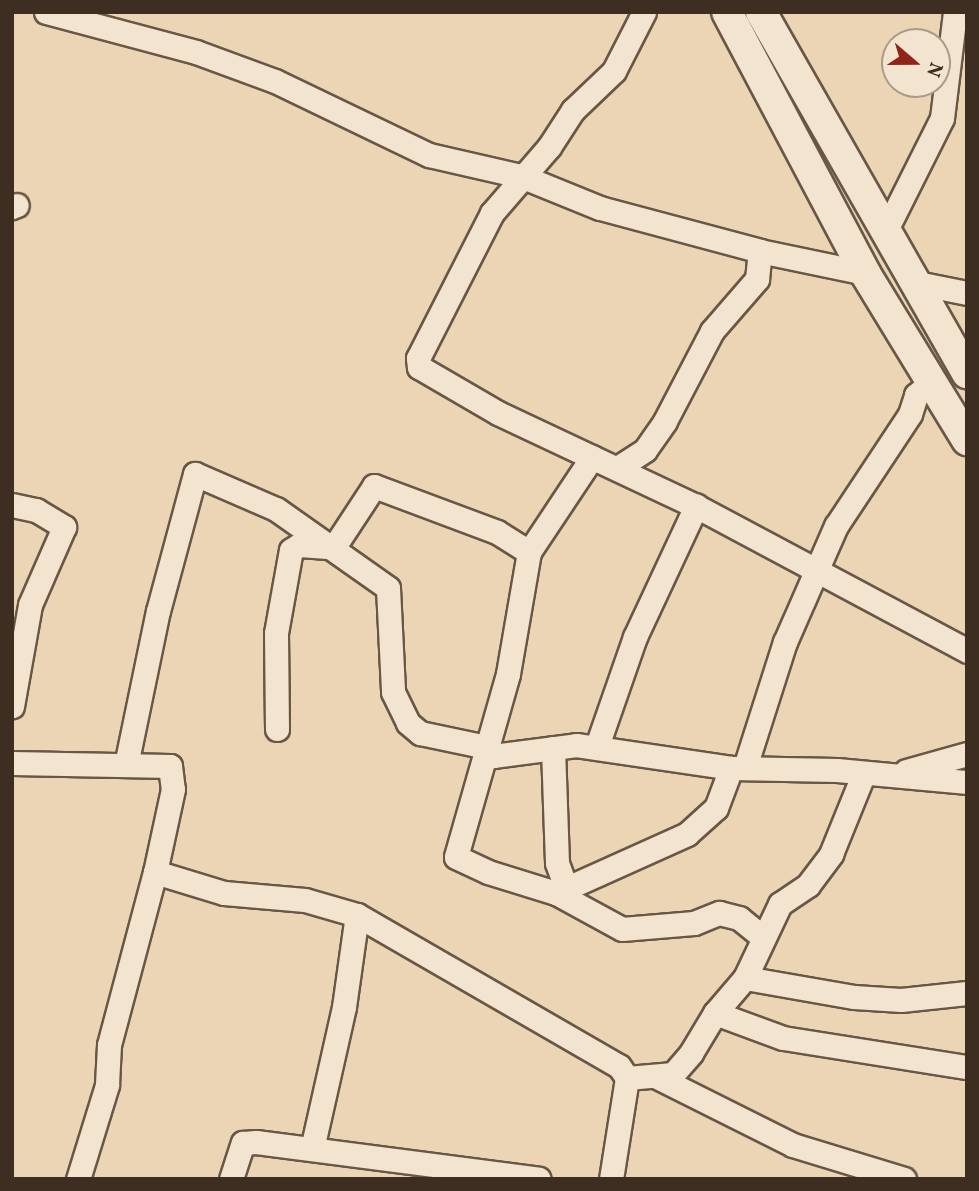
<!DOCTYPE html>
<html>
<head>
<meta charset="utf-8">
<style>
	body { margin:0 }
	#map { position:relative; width:979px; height:1191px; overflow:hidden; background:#ebd5b4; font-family:Vollkorn,serif }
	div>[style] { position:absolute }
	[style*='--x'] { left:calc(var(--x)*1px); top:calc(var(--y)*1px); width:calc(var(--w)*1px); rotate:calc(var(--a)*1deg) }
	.roads { filter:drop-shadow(2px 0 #695746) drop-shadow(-2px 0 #695746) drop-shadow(0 2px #695746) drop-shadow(0 -2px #695746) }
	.minor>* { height:23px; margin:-11.5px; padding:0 11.5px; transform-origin:11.5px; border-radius:11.5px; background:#f2e4ce }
	.tertiary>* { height:30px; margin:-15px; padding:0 15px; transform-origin:15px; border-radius:15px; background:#f2e4ce }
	span { translate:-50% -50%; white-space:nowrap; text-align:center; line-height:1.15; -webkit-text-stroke:5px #f2e4ce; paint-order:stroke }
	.frame { position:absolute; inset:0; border:14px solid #3e2d21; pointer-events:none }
	.north { position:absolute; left:881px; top:28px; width:70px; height:70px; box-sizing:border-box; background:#f2e4ce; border:2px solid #aa9b89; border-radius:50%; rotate:110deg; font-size:19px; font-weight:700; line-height:28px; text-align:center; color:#3e2d21 }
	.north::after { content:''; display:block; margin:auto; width:24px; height:32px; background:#8f2418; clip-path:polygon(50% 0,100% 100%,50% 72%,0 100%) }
</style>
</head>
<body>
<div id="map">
	<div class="roads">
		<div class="minor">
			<i style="--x:46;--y:12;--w:155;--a:14.9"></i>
			<i style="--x:196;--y:52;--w:84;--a:20.2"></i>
			<i style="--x:275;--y:81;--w:171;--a:25.7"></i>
			<i style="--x:429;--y:155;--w:94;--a:12.9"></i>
			<i style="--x:521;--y:176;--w:85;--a:22.1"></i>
			<i style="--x:600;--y:208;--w:166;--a:15"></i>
			<i style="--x:760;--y:251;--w:107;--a:11.8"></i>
			<i style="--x:644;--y:12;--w:66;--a:117"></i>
			<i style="--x:614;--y:71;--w:57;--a:136.4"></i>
			<i style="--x:573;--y:110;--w:44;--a:123"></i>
			<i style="--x:549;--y:147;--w:87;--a:130.8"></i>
			<i style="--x:492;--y:213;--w:163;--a:117"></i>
			<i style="--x:418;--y:358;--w:9;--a:84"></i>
			<i style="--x:419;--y:367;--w:91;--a:30.2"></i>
			<i style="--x:498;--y:413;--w:219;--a:25.2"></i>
			<i style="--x:696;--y:506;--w:307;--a:28.1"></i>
			<i style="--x:12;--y:207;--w:5;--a:-22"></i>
			<i style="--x:885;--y:232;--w:127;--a:-63.4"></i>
			<i style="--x:942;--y:118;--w:107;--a:-83"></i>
			<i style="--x:917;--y:283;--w:51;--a:11.3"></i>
			<i style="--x:619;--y:467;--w:31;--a:-33"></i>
			<i style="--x:645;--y:450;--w:35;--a:-55"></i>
			<i style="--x:665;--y:421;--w:102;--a:-62.4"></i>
			<i style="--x:712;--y:331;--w:69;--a:-49.1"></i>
			<i style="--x:757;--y:279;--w:28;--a:-84"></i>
			<i style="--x:12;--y:505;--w:25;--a:12"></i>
			<i style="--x:36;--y:510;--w:33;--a:31"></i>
			<i style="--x:64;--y:527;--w:85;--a:113.6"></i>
			<i style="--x:30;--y:605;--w:103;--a:100.1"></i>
			<i style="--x:334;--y:547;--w:73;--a:-56.7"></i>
			<i style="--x:374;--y:486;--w:131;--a:20.5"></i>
			<i style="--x:497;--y:532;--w:38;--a:32"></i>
			<i style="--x:529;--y:552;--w:114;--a:-56.4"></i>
			<i style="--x:529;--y:552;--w:124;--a:99.8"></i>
			<i style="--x:508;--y:674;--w:190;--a:105.9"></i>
			<i style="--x:456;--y:857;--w:35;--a:25"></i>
			<i style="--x:488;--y:872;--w:71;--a:17.2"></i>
			<i style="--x:556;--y:893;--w:75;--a:28.6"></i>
			<i style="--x:622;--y:929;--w:72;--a:-4.8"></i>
			<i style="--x:694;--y:923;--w:27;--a:-22"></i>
			<i style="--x:719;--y:913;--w:21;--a:14"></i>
			<i style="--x:739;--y:918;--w:28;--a:39"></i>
			<i style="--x:277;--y:729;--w:96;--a:-90.6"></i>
			<i style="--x:276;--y:633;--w:84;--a:-79.8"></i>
			<i style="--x:291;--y:550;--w:9;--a:-32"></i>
			<i style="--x:299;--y:545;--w:32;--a:4"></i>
			<i style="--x:597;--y:746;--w:115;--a:-70.8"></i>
			<i style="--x:635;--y:637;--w:145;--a:-65"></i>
			<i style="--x:553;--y:748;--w:115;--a:88"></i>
			<i style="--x:557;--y:863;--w:29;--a:70"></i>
			<i style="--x:12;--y:763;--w:158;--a:1.1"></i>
			<i style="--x:170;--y:766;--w:23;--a:83"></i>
			<i style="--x:173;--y:789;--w:85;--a:102.2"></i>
			<i style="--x:155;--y:872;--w:179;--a:104.9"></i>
			<i style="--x:109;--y:1045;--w:40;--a:92.9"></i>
			<i style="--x:107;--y:1085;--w:98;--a:107.1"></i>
			<i style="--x:126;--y:765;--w:157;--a:-78.3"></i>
			<i style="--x:158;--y:611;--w:142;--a:-74.9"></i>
			<i style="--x:195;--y:474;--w:88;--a:23.4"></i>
			<i style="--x:276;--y:509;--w:137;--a:35.2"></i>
			<i style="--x:388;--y:588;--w:104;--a:87.2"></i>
			<i style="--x:393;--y:692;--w:34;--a:64"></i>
			<i style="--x:408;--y:723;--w:16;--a:40"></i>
			<i style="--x:420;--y:733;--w:68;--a:11.8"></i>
			<i style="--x:487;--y:747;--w:11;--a:56"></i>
			<i style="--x:493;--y:756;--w:84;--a:-7.5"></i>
			<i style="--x:576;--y:745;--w:157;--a:8.4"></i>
			<i style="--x:731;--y:768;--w:106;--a:1.1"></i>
			<i style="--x:837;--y:770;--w:131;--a:5.3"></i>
			<i style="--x:745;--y:767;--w:131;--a:-72.3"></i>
			<i style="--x:785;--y:642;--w:127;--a:-66.3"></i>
			<i style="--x:836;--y:526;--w:134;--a:-56.5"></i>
			<i style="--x:910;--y:414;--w:20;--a:-72"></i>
			<i style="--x:916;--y:395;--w:21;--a:-39"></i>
			<i style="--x:906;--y:771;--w:63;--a:-15.6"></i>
			<i style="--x:155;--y:872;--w:72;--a:16.9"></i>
			<i style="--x:224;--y:893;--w:81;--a:4.9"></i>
			<i style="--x:305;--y:900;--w:54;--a:16.1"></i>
			<i style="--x:357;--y:915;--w:302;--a:30"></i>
			<i style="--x:619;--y:1066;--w:14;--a:56"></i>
			<i style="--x:627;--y:1078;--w:102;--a:99"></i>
			<i style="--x:556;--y:893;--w:144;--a:-24.2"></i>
			<i style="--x:687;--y:834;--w:39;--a:-42"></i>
			<i style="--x:716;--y:808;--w:43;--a:-69.4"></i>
			<i style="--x:745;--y:978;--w:111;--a:9.9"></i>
			<i style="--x:854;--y:997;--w:47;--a:3.7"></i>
			<i style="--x:901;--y:1000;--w:66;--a:-6.1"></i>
			<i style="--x:715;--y:1013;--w:72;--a:20.2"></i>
			<i style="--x:783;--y:1038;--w:186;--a:9"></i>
			<i style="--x:657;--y:1077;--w:152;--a:26.6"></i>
			<i style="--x:793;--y:1145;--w:116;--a:17"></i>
			<i style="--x:627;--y:1078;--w:46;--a:-5"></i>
			<i style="--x:673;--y:1074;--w:28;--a:-49"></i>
			<i style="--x:691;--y:1053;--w:47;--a:-59"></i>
			<i style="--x:715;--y:1013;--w:46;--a:-49.4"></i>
			<i style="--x:745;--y:978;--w:82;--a:-64.7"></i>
			<i style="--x:780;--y:904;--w:34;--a:-34"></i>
			<i style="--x:808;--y:885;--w:39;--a:-53"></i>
			<i style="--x:831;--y:854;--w:85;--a:-67.9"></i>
			<i style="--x:312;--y:1149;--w:146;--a:-77.3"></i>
			<i style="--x:344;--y:1007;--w:93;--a:-82"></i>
			<i style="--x:231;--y:1179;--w:38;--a:-72"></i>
			<i style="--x:243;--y:1143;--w:13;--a:-4"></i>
			<i style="--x:256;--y:1142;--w:285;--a:7.4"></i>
		</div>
		<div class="tertiary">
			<i style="--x:727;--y:12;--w:295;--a:62.1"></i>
			<i style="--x:865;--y:273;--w:196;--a:58.6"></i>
			<i style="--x:761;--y:12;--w:416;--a:60.3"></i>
		</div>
	</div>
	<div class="frame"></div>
	<div class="north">N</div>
</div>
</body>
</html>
